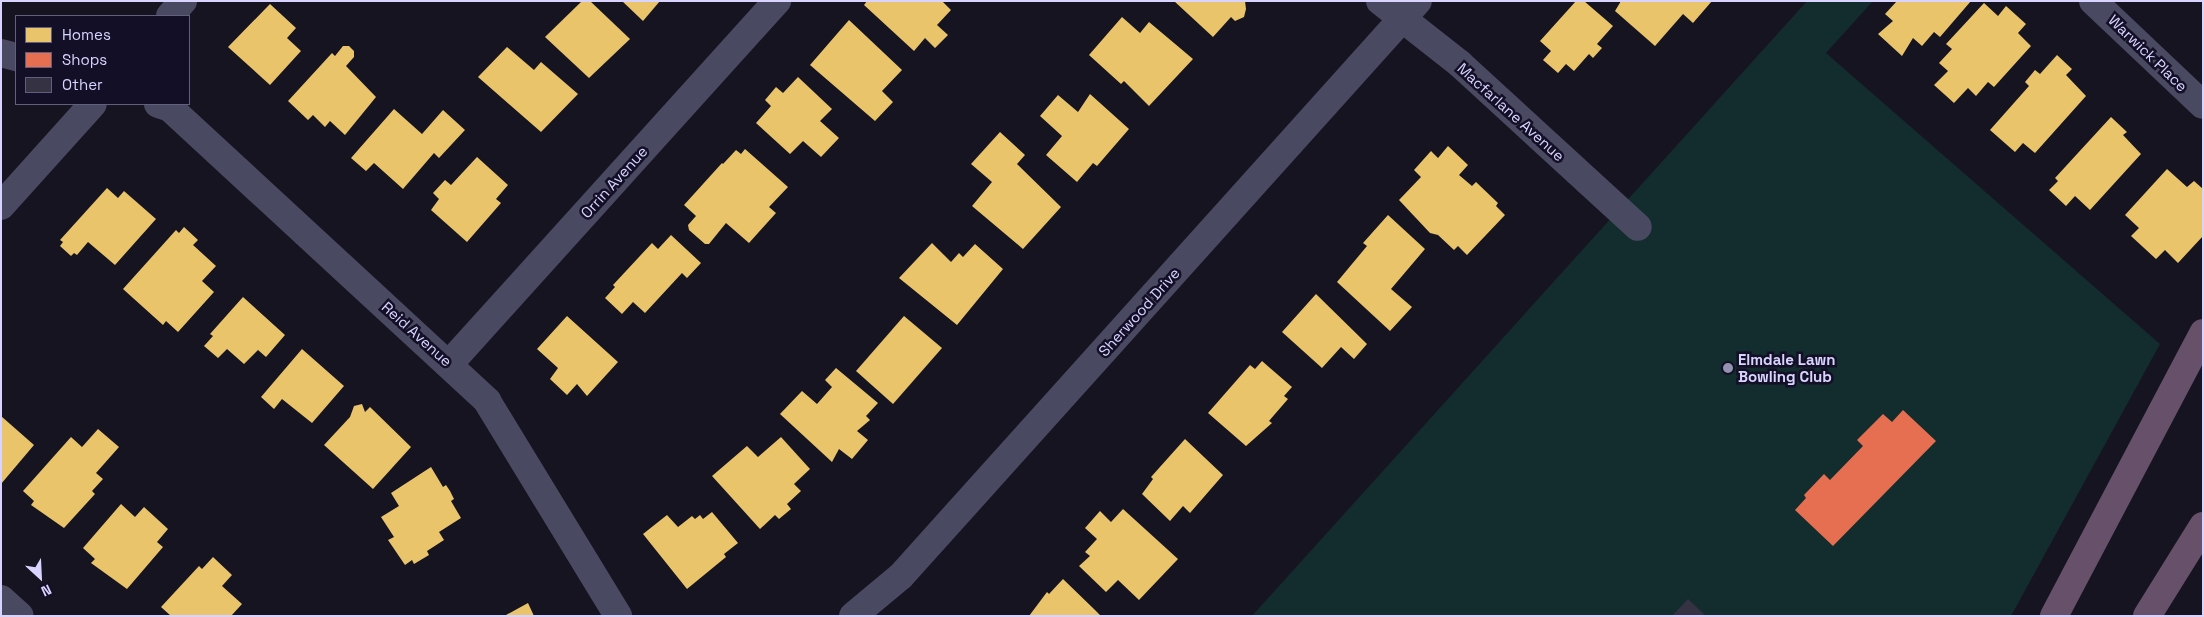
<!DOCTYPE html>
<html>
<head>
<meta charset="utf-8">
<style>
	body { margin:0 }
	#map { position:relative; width:2204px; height:617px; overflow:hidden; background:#161421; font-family:"Space Grotesk",sans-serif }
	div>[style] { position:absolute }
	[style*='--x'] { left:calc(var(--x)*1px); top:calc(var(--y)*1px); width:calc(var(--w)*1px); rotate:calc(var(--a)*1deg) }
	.green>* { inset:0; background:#132c2d }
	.homes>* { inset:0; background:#e9c46a }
	.shops>* { inset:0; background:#e76f51 }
	.building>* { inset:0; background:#343243 }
	.minor>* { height:28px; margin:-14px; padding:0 14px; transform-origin:14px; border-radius:14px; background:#4a4962 }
	.highway>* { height:28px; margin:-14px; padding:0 14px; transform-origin:14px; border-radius:14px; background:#67516a }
	.dots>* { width:14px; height:14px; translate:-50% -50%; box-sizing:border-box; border:2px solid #130f26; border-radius:50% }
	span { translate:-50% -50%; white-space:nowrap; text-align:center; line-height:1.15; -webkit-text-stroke:5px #130f26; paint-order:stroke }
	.street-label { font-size:15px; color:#d9d4ff }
	.poi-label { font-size:15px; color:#d9d4ff; font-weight:700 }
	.left { translate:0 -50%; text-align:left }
	.frame { position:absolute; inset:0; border:2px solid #d9d4ff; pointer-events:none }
	.legend { position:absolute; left:15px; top:15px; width:175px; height:90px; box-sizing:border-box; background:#130f26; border:1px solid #625e7d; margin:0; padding:6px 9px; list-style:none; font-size:15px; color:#d9d4ff }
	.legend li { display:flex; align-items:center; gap:10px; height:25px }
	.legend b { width:25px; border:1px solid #625e7d }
	.north { position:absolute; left:15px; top:552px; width:50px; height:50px; -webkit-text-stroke:4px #130f26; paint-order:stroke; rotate:155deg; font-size:14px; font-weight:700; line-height:20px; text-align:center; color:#d9d4ff }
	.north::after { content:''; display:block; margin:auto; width:18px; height:22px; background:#d9d4ff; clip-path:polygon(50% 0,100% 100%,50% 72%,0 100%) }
</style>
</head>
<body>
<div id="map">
	<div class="green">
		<i style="clip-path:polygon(1807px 1px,1873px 1px,1826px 53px,2160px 344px,2011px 616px,1252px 616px)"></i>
	</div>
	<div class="homes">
		<i style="clip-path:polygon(582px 1px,590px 1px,630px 39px,589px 78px,545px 37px)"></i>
		<i style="clip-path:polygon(622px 1px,660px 1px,643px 21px)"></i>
		<i style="clip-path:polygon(867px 1px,942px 1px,951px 10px,937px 25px,948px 35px,935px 48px,925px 38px,914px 51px,864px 5px)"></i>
		<i style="clip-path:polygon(1174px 1px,1245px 1px,1246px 9px,1244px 17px,1235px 21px,1231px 17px,1213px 37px)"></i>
		<i style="clip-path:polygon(1576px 1px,1584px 1px,1613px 26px,1597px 44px,1602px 48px,1593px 58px,1589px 54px,1574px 71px,1566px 64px,1558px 73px,1543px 60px,1551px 51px,1540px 41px)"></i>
		<i style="clip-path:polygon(1621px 1px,1712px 1px,1693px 23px,1683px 14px,1655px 46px,1615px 11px)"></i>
		<i style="clip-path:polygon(1897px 1px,1971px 1px,1940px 37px,1934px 32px,1922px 46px,1913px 38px,1902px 56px,1878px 34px,1893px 21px,1885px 14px)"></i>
		<i style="clip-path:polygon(1984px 3px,1998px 16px,2006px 6px,2026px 24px,2018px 33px,2031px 46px,1994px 87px,1988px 82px,1976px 96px,1968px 88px,1954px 103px,1934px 85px,1948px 71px,1939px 63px,1952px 49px,1946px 44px)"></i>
		<i style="clip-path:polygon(270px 4px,296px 28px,287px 38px,301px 51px,270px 85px,228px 47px)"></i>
		<i style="clip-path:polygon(1122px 17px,1140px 33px,1149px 22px,1193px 59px,1149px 106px,1124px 81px,1121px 84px,1089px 55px)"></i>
		<i style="clip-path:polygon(849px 20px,902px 70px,882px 91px,893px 102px,875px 121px,810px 65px)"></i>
		<i style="clip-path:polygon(343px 46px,349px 46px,354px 51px,354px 57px,346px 66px,376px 97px,345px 135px,330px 121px,325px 127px,313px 115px,308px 120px,288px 101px,332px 53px,335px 56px)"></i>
		<i style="clip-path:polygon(507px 47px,534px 70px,541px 62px,578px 94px,541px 132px,478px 77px)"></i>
		<i style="clip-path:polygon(2057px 55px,2072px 69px,2066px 75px,2086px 96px,2035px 153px,2023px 143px,2015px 152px,1990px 130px,2029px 86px,2025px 82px,2035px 70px,2040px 74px)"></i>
		<i style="clip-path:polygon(798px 77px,832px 109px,820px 121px,839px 138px,821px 157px,803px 141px,790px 154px,756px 123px,771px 106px,765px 100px,776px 87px,783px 93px)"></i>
		<i style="clip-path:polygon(1090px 94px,1129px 129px,1097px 166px,1093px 163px,1077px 182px,1046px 155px,1062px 136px,1040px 116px,1058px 95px,1078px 112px)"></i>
		<i style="clip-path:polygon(394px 109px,422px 134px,443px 110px,465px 130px,439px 158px,434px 153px,403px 189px,374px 163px,366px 171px,351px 158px)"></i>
		<i style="clip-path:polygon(2111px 117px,2127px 132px,2123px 135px,2141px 154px,2090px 210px,2075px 196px,2066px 206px,2049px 190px,2058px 181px,2055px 178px)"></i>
		<i style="clip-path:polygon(1000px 132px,1025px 155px,1017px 164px,1061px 207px,1023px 249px,972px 206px,992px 182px,971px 164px)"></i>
		<i style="clip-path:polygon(1448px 146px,1468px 165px,1459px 175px,1472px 186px,1476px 182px,1498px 203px,1496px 206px,1505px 215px,1467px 255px,1458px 246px,1454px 250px,1438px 235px,1430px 233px,1399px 200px,1421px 177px,1414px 170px,1431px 151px,1438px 158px)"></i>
		<i style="clip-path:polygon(745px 149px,788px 187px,769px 207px,776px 213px,749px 243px,726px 223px,709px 244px,705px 244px,689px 230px,688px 225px,696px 216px,684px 205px,722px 163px,723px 164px,736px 150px,741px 154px)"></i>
		<i style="clip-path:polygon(477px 157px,508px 185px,496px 199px,501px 203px,467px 242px,431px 210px,439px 199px,433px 193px,445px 180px,451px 185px)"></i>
		<i style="clip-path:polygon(2167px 169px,2187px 187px,2194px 181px,2203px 189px,2203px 236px,2178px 263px,2165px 250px,2156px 259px,2131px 236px,2139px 228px,2125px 215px)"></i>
		<i style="clip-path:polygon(107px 188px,118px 198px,124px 191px,156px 219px,115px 265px,88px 242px,77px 255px,74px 253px,71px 256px,60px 246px,63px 242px,60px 240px)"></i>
		<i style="clip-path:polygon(1388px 215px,1425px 249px,1391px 289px,1412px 307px,1390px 331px,1337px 282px,1367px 246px,1363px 243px)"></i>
		<i style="clip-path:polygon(184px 227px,198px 240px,193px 245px,216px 266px,202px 281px,214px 292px,178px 332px,166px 321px,163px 325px,123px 289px,176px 230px,179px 233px)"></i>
		<i style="clip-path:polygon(671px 235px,701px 263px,687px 278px,682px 273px,645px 313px,633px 302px,622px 314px,605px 298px,615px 287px,613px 285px,652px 243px,658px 249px)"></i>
		<i style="clip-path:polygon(932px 243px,951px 262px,959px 253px,963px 257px,975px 244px,1003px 269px,957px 325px,899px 278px)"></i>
		<i style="clip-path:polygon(1316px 294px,1367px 344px,1354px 359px,1341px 347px,1322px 368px,1282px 332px)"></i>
		<i style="clip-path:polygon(243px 297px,285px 335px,266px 357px,258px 350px,244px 364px,227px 349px,218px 358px,204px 346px,213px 336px,210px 334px)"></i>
		<i style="clip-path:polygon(567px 316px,618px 362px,587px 396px,577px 384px,567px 395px,550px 379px,558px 368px,537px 349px)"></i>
		<i style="clip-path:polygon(904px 316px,942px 348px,893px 404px,856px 371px)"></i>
		<i style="clip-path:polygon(302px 349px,344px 386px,312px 423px,282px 399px,274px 409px,261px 397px)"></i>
		<i style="clip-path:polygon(1262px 361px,1292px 387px,1284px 396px,1288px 399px,1269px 421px,1272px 423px,1246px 446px,1208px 413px,1250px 365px,1255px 369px)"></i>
		<i style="clip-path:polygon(836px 368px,878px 403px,866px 416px,870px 420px,857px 431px,868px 440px,852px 459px,839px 449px,832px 462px,780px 414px,802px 391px,817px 404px,832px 387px,825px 380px)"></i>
		<i style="clip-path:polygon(362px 404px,365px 412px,370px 407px,411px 447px,373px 489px,324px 445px,350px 417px,354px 406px)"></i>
		<i style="clip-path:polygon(1px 416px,34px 445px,1px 484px)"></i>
		<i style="clip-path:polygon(98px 429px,119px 447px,96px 473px,103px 479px,92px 491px,95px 494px,64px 528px,31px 505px,34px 501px,23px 491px,71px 437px,82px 447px)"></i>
		<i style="clip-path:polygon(781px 437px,810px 469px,794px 484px,801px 491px,787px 504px,791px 509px,779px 519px,775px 515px,760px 529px,712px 476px,747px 446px,758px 457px)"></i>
		<i style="clip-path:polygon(1185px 439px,1223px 475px,1190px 513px,1183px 506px,1170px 521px,1142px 494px,1153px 479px,1151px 477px)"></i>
		<i style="clip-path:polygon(431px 467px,443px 487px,446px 485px,450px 491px,454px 499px,451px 501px,461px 518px,439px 532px,444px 540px,427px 551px,429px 555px,414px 564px,412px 560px,405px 565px,388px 540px,394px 537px,381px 517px,399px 506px,391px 493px)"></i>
		<i style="clip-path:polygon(121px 504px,135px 517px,144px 507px,168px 529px,157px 542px,163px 547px,127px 589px,91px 563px,95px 559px,83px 548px)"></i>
		<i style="clip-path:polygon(1123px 509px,1178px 559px,1139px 600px,1118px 580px,1106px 592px,1079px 566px,1090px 556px,1085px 552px,1097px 539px,1085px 528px,1100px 511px,1111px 522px)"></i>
		<i style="clip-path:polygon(712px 512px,738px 543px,724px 554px,726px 557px,687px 589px,643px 534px,667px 515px,678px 527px,692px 516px,695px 519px,700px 515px,703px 519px)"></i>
		<i style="clip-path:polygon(213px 557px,232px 575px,222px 586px,242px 604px,231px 616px,171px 616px,161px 607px,199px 566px,202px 569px)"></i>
		<i style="clip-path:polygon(1063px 579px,1095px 610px,1101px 616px,1029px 616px,1047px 592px,1049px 594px)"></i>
		<i style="clip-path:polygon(528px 603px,534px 616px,500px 616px,506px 615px)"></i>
	</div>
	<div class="shops">
		<i style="clip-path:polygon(1903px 410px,1936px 441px,1833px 546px,1795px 510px,1806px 498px,1804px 495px,1824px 474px,1830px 480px,1863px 446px,1857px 440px,1883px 414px,1892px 422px)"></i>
	</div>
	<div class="building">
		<i style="clip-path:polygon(1688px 599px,1706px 616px,1672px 616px)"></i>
	</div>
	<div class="minor">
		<i style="--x:1380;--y:1;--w:102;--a:38.2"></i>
		<i style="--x:1460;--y:64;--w:241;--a:42.5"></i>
		<i style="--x:2093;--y:1;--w:151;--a:43.4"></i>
		<i style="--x:170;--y:16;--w:20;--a:-49"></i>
		<i style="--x:1;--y:53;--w:16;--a:15"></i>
		<i style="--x:158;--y:104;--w:13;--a:18"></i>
		<i style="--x:170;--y:108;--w:432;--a:42.7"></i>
		<i style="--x:487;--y:401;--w:252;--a:58.6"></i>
		<i style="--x:1;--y:206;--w:137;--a:-48"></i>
		<i style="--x:450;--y:363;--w:488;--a:-47.9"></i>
		<i style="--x:1;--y:599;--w:25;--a:42"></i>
		<i style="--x:853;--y:616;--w:62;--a:-39.8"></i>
		<i style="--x:901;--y:576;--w:773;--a:-48.04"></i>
	</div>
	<div class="highway">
		<i style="--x:2054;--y:616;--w:320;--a:-62.2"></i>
		<i style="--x:2147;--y:616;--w:106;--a:-58.1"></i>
	</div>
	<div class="dots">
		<i style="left:1728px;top:368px;background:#9591b1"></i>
	</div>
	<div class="street-label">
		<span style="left:2148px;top:53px;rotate:44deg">Warwick Place</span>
		<span style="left:1511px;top:112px;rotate:42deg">Macfarlane Avenue</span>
		<span style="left:614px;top:182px;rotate:-48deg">Orrin Avenue</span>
		<span style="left:1139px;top:312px;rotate:-48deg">Sherwood Drive</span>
		<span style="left:417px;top:334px;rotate:42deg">Reid Avenue</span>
	</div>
	<div class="poi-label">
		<span class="left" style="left:1738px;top:368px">Elmdale Lawn<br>Bowling Club</span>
	</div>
	<div class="frame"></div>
	<ul class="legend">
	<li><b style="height:14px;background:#e9c46a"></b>Homes</li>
	<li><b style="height:14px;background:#e76f51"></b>Shops</li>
	<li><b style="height:14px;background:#343243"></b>Other</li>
	</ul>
	<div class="north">N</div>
</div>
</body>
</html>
